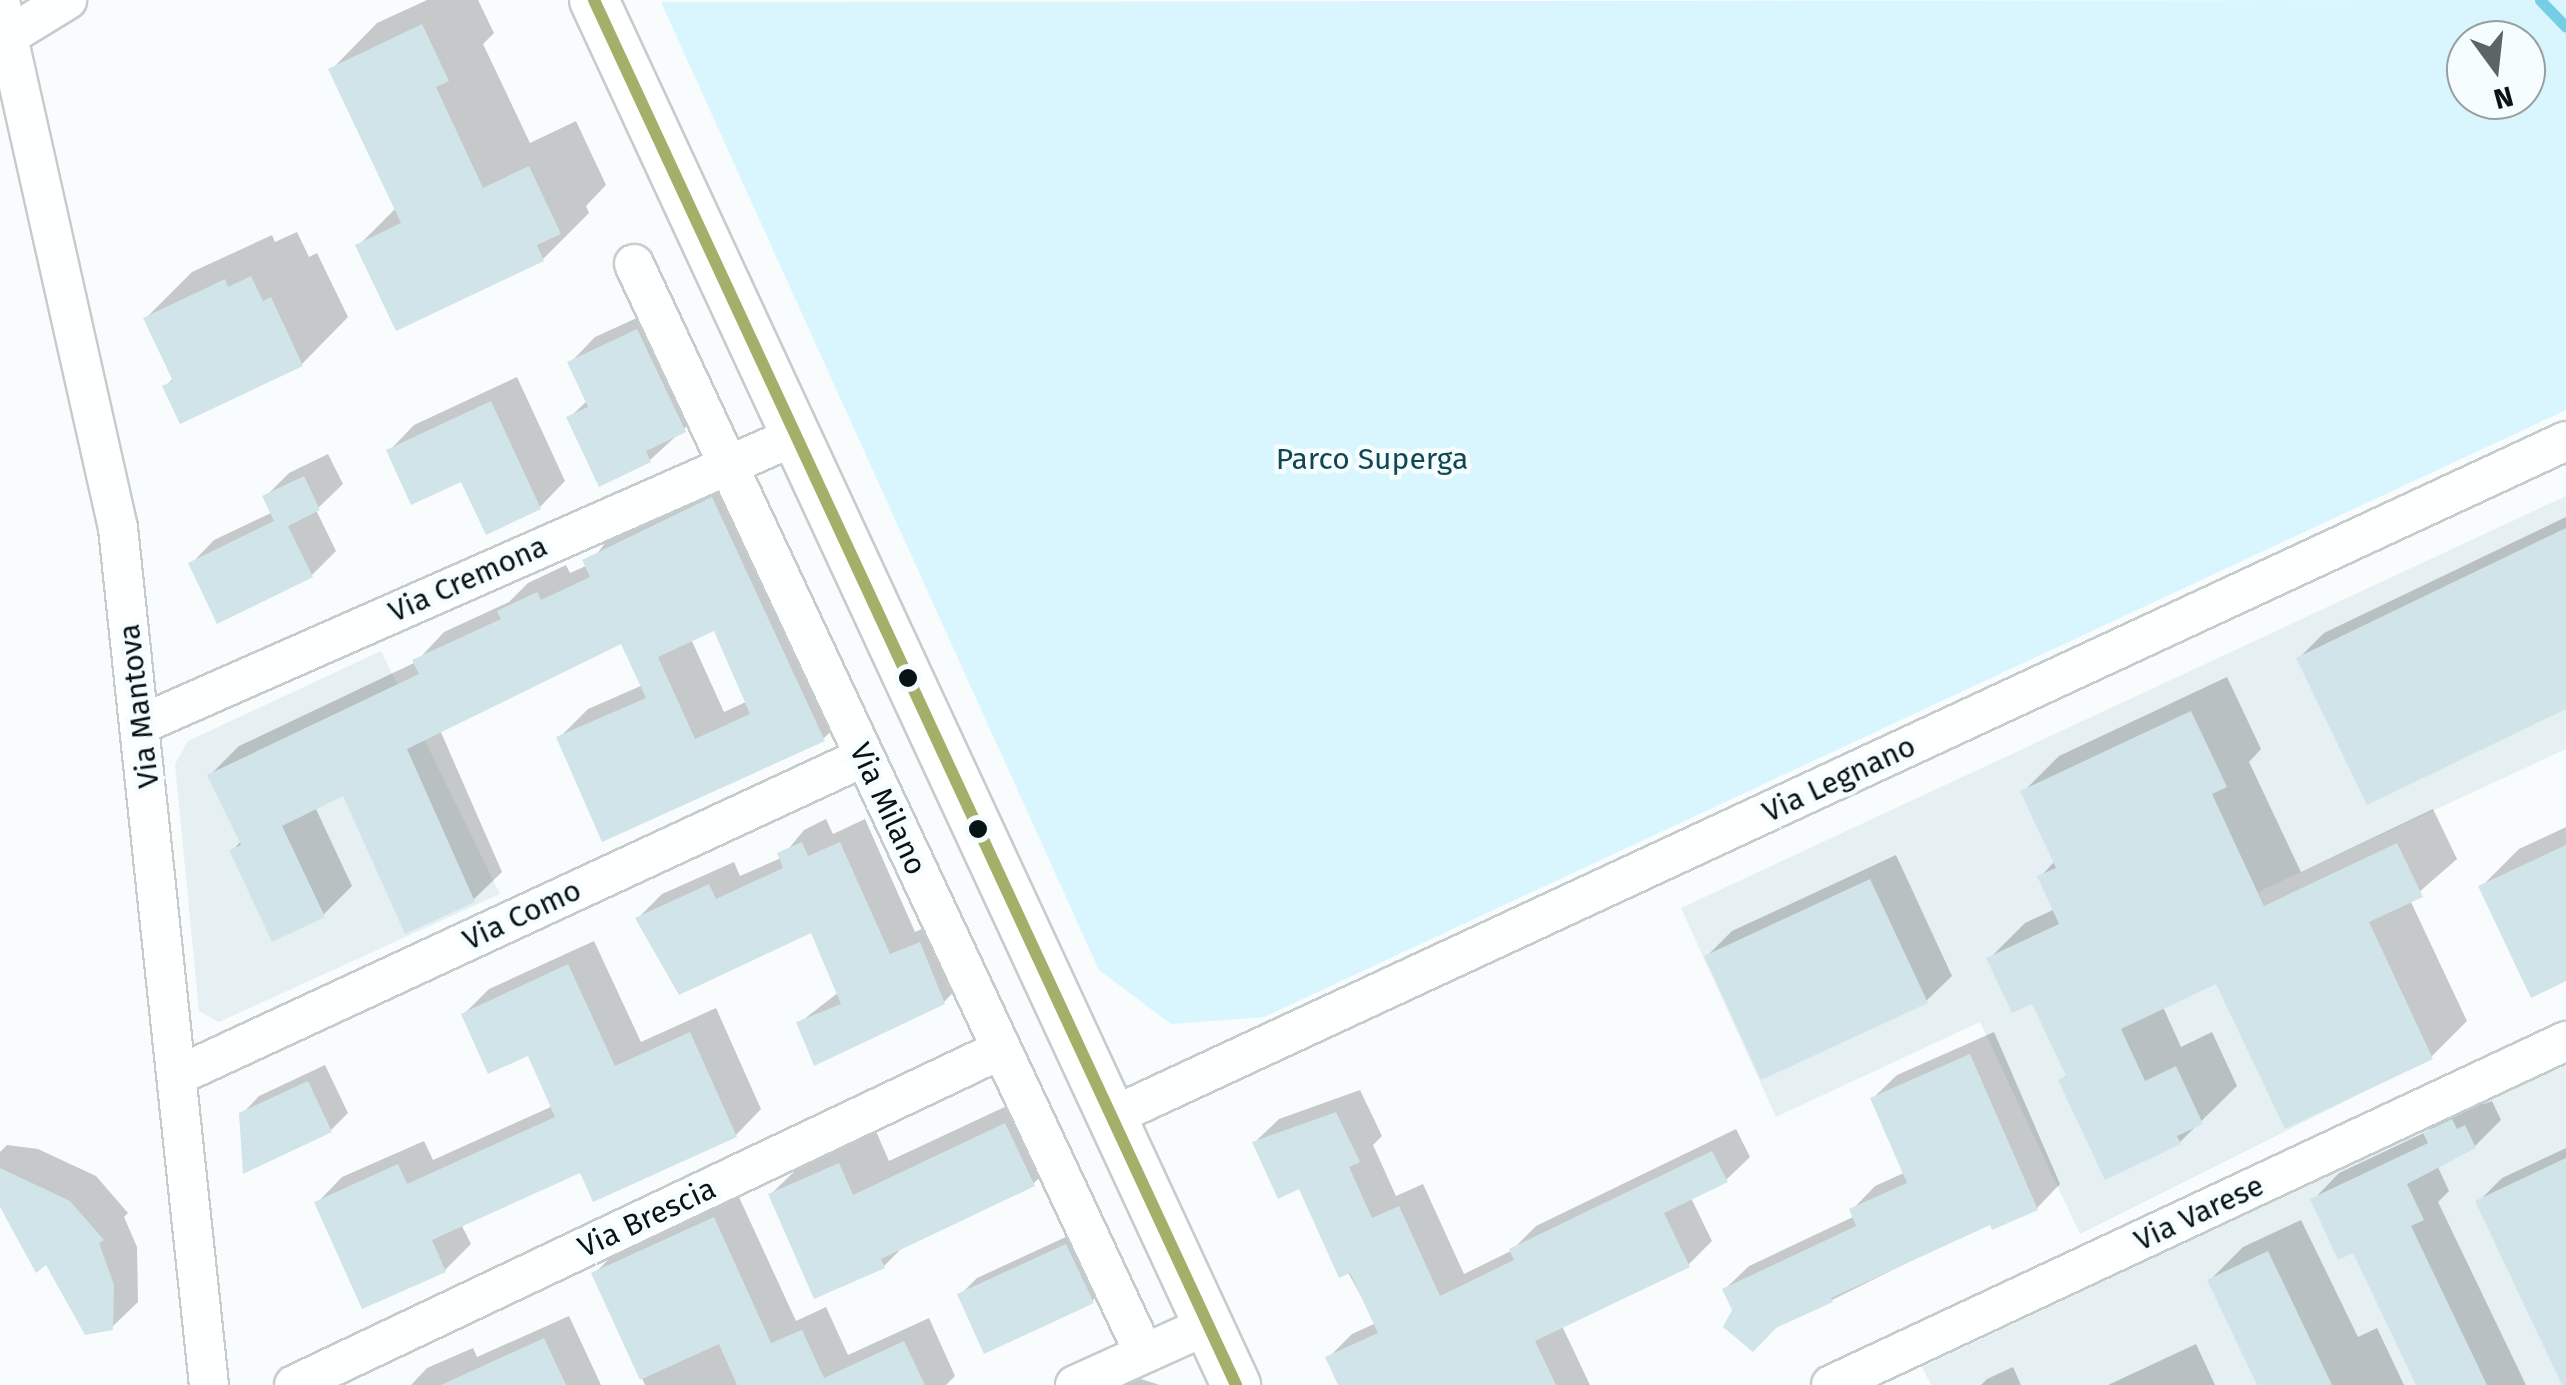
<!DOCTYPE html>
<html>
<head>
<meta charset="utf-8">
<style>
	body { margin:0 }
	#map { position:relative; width:2566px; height:1385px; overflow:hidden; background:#f8fcfc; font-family:"Fira Sans",sans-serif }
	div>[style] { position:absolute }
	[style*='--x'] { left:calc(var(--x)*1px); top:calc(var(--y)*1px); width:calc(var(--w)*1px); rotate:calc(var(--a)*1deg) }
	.built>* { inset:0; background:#e6f0f3 }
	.green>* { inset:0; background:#d9f5fd }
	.shadow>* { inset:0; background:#0003 }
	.stream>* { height:11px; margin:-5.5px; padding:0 5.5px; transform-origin:5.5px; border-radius:5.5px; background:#74cee4 }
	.building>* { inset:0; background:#d1e4e9 }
	.roads { filter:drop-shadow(2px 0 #c5ccce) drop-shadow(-2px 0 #c5ccce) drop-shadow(0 2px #c5ccce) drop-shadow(0 -2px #c5ccce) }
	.minor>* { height:38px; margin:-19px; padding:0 19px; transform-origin:19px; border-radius:19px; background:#feffff }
	.tertiary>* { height:48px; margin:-24px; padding:0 24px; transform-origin:24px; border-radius:24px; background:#feffff }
	.bus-1>* { height:12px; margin:-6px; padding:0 6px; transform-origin:6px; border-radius:6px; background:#a4b069 }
	.dots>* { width:28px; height:28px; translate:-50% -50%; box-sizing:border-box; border:5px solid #f6fdfe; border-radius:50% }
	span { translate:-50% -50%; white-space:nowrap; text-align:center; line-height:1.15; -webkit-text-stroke:9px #f6fdfe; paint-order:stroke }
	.park-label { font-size:30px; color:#114754 }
	.street-label { font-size:30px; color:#081316 }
	.north { position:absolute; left:2446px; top:20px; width:100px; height:100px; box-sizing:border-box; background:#f6fdfe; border:2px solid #979fa1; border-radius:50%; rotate:165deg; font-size:28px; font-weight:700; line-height:40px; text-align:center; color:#081316 }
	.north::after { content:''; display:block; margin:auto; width:35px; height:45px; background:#5c6566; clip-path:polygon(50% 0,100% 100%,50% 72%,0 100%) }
</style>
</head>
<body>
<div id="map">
	<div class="built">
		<i style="clip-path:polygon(2566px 496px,2566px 749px,2258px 892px,2354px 1097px,2080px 1234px,1980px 1022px,1776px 1117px,1681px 908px)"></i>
		<i style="clip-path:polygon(381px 651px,500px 894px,219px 1022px,199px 1011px,175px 764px,188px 741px)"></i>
		<i style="clip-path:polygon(2566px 1064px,2566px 1385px,1931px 1385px,1922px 1367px)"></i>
	</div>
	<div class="green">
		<i style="clip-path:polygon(evenodd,2566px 0,2566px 410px,1264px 1017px,1171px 1024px,1099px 970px,661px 2px,2566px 0,2466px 40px,2526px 40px,2526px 100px,2466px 100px,2466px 40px)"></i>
	</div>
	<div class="shadow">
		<i style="clip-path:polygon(427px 0,478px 0,494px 33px,483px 44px,530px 143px,576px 121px,606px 185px,586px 206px,589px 213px,543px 259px,358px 246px,396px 208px,331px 70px,377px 23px)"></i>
		<i style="clip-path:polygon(297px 232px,309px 257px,317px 253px,348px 317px,302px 364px,165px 386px,174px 378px,146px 318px,192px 272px,272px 235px,275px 242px)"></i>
		<i style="clip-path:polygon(663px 306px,710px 405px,650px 460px,569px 418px,588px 400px,570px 363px,595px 337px)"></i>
		<i style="clip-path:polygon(517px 377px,565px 481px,540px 507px,389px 451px,414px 425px)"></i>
		<i style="clip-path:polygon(328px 454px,343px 484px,316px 510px,336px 551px,312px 575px,191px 564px,214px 540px,273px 512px,265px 497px,289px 473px)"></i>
		<i style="clip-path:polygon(evenodd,741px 471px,852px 711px,823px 739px,603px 838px,559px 738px,588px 709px,643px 685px,622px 641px,440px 730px,502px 872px,473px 900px,344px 793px,315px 807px,352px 886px,323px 915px,232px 851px,241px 841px,210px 775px,239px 746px,416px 662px,444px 632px,509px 602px,528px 583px,566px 565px,570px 573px,588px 565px,614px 532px,741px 471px,715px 628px,748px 701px,724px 712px,691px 639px,715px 628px)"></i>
		<i style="clip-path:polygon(2566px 517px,2566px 707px,2299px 658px,2324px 633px)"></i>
		<i style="clip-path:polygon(2227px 677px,2261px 749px,2249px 762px,2301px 872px,2433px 809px,2457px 859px,2410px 900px,2467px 1021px,2431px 1057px,2218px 981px,2163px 1007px,2181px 1047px,2212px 1032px,2237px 1086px,2180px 1142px,2061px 1080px,2068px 1073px,2033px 1000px,1989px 959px,2025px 923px,2055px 909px,2040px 877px,2055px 861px,2023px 792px,2059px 756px)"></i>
		<i style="clip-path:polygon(826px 819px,833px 834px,865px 819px,915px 932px,944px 919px,968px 977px,944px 1002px,799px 1023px,839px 992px,812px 929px,638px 918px,662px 894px,734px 862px,740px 876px,781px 858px,804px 830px)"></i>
		<i style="clip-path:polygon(2566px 827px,2566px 979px,2481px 887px,2519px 849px)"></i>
		<i style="clip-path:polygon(1896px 855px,1952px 976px,1926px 1001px,1707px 956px,1732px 931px)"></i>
		<i style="clip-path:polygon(594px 941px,641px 1042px,716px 1008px,761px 1109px,736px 1135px,582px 1170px,461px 1224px,471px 1244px,445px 1270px,364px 1306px,317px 1203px,342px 1177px,424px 1141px,433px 1160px,553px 1106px,529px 1052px,464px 1014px,489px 989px)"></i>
		<i style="clip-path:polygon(1994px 1032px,2060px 1184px,2037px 1208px,1991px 1221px,1832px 1300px,1735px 1311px,1725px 1289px,1749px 1266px,1855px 1216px,1852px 1210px,1875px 1186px,1906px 1172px,1873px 1098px,1897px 1075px)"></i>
		<i style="clip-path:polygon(325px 1065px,348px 1113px,331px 1130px,242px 1114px,259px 1096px)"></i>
		<i style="clip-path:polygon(1041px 1090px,1069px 1149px,1033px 1184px,905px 1245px,884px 1266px,771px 1194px,807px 1159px,875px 1129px,889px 1161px)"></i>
		<i style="clip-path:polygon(1360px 1090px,1382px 1136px,1373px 1145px,1396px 1196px,1423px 1184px,1464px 1274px,1511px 1251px,1536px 1226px,1736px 1129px,1750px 1157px,1726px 1180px,1691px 1198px,1712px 1241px,1688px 1265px,1562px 1326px,1590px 1385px,1340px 1385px,1328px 1358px,1352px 1334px,1376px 1323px,1300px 1186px,1255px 1142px,1279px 1119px)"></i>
		<i style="clip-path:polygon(2479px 1094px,2484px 1104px,2492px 1101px,2501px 1120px,2475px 1146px,2437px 1165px,2449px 1191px,2438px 1202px,2526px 1385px,2419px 1385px,2354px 1250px,2313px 1200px,2339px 1173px,2428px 1131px,2452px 1107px)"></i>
		<i style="clip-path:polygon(7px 1145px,38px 1149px,96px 1176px,128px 1213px,124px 1217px,137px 1247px,138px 1302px,112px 1327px,0 1202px,0 1152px)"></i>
		<i style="clip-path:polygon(2566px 1148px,2566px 1356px,2478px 1202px,2502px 1178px)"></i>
		<i style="clip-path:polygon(738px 1195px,796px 1321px,826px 1307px,848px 1355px,929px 1318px,955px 1376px,946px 1385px,645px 1385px,594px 1274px,619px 1249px)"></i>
		<i style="clip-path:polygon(2301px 1220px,2358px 1337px,2377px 1328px,2404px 1385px,2265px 1385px,2210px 1280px,2243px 1247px)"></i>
		<i style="clip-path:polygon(1083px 1229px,1109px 1284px,1092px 1301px,960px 1295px,977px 1278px)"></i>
		<i style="clip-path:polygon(569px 1316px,601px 1385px,411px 1385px,427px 1368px,473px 1348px,477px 1357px)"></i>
		<i style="clip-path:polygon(2196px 1344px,2215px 1385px,2108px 1385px)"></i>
		<i style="clip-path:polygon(2013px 1367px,2021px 1385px,1981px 1385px,1987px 1379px)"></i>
		<i style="clip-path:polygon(1116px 1371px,1160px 1385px,1087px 1385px)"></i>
	</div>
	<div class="stream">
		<i style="--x:2540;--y:0;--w:37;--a:46"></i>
	</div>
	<div class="building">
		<i style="clip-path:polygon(422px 24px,449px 81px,436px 87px,483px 188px,529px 166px,561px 234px,537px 245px,544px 261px,396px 331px,355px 245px,401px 223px,328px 69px)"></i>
		<i style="clip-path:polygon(251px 276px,263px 301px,271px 297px,303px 366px,180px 424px,162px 386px,173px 381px,143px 318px,225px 279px,228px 287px)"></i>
		<i style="clip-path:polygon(637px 329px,686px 432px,646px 451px,651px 462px,599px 487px,566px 417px,588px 407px,567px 362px)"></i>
		<i style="clip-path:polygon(491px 401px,541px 509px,486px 535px,461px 482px,411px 505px,386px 450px)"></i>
		<i style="clip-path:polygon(304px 476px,320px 510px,288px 526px,313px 577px,217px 624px,188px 563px,274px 521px,262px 496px)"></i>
		<i style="clip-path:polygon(evenodd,712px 497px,825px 741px,602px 842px,556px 737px,646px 698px,621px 644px,407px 749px,475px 902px,405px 934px,343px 796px,282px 826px,325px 917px,272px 942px,229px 850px,241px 845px,207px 775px,419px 674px,412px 660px,501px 619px,497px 611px,537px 592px,541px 600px,590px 577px,582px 560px,712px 497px,714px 631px,750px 714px,695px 739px,658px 657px,714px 631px)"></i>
		<i style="clip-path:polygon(2566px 528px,2566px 709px,2367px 805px,2296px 658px)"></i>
		<i style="clip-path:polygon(2191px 711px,2227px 787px,2212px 794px,2264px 906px,2397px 843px,2423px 897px,2369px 922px,2433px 1059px,2285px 1129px,2216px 984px,2121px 1029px,2145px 1081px,2176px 1066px,2203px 1124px,2177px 1136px,2181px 1144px,2105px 1180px,2058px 1080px,2066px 1076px,2032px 1004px,2012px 1013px,1986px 958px,2059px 924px,2037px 876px,2056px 868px,2020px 791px)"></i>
		<i style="clip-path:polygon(802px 842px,808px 856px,840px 842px,890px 954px,920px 942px,945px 1004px,814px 1066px,796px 1022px,841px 1004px,811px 933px,679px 995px,635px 918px,709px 884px,716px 899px,783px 868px,777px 853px)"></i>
		<i style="clip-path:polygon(2566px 845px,2566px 981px,2531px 998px,2478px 886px)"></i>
		<i style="clip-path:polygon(1870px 879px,1928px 1003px,1761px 1080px,1704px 956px)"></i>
		<i style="clip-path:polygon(568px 964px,615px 1066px,690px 1032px,737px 1137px,593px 1202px,580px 1173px,432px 1240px,446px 1272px,362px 1309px,314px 1202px,398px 1164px,407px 1184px,555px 1117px,528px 1056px,488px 1074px,461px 1014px)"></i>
		<i style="clip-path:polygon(1970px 1054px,2038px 1210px,1992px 1230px,1990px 1225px,1831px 1298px,1833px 1302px,1776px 1328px,1753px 1352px,1723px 1327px,1732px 1310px,1722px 1289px,1856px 1226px,1849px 1209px,1907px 1183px,1870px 1098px)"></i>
		<i style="clip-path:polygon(308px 1081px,332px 1132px,243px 1174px,239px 1113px)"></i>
		<i style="clip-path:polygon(1336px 1112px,1360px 1162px,1349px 1167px,1372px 1218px,1399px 1206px,1440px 1296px,1514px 1260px,1509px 1249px,1712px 1151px,1728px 1182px,1664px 1213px,1690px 1267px,1535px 1341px,1556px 1385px,1338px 1385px,1325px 1357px,1378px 1333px,1350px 1273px,1339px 1278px,1299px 1189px,1278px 1199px,1252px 1142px)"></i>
		<i style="clip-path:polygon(2452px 1119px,2457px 1129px,2465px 1125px,2476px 1148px,2407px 1184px,2424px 1220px,2411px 1226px,2487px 1385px,2416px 1385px,2353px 1253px,2338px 1260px,2310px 1199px,2428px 1143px,2423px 1133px)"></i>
		<i style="clip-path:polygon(1005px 1123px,1035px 1186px,881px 1259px,885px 1268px,814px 1299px,768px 1194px,839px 1163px,853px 1195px)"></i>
		<i style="clip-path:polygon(2566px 1158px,2566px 1385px,2562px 1385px,2475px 1201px)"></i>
		<i style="clip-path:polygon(0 1168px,70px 1201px,104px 1240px,99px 1243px,114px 1285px,113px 1330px,85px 1335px,46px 1265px,36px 1273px,0 1207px)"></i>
		<i style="clip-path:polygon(714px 1217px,771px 1343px,802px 1330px,824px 1378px,904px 1341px,925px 1385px,737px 1385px,719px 1344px,640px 1380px,591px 1273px)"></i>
		<i style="clip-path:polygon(1066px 1244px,1094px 1303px,984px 1354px,957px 1294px)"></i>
		<i style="clip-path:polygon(2268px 1251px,2332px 1385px,2257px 1385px,2207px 1280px)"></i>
		<i style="clip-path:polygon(544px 1338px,566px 1385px,441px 1385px)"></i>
	</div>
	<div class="roads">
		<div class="minor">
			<i style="--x:0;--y:1;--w:540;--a:77.38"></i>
			<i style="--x:118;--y:528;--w:862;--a:83.94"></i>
			<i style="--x:0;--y:41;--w:79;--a:-31.5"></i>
			<i style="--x:634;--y:264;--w:1203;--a:64.91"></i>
			<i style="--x:142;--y:724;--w:714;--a:-23.8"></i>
			<i style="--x:181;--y:1074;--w:753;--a:-24.9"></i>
			<i style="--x:1111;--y:1117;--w:1604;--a:-24.92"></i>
			<i style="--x:294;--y:1385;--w:781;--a:-25.38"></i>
			<i style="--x:1075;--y:1385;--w:146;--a:-24.3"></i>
			<i style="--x:1831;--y:1385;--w:812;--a:-25.08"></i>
		</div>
		<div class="tertiary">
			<i style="--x:594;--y:0;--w:1527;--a:65.13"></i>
		</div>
	</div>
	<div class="bus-1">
		<i style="--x:594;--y:0;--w:1527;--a:65.13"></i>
	</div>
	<div class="dots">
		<i style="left:908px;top:678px;background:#081316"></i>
		<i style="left:978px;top:829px;background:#081316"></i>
	</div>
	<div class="park-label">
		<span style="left:1372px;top:459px">Parco Superga</span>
	</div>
	<div class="street-label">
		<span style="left:468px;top:579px;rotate:-24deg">Via Cremona</span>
		<span style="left:139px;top:706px;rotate:-97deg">Via Mantova</span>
		<span style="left:1839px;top:779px;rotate:-25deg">Via Legnano</span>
		<span style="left:888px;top:809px;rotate:65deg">Via Milano</span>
		<span style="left:522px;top:915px;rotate:-25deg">Via Como</span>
		<span style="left:2199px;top:1213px;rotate:-25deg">Via Varese</span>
		<span style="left:647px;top:1218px;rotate:-25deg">Via Brescia</span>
	</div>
	<div class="north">N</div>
</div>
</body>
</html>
